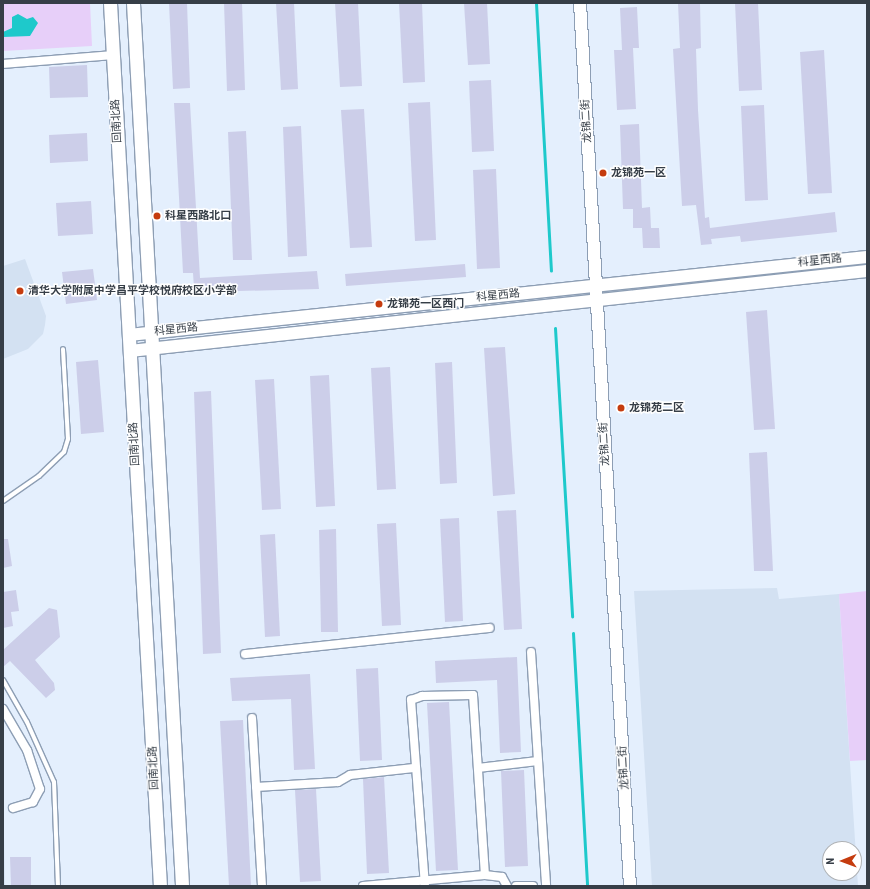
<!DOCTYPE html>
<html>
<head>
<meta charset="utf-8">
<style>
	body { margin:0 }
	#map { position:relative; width:870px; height:889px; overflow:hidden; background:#e4effd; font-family:"Roboto Condensed","Noto Sans SC",sans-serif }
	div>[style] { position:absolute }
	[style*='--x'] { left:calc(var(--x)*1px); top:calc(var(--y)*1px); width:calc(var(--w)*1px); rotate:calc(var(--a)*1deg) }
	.built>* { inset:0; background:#d3e1f2 }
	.green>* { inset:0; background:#e7cff9 }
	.water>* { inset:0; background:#1ec9cb }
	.stream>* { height:3px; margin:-1.5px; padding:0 1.5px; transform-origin:1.5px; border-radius:1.5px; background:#1ec9cb }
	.building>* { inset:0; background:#cccee9 }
	.roads { filter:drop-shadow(1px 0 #8d9eb4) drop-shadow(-1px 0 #8d9eb4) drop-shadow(0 1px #8d9eb4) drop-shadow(0 -1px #8d9eb4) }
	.lane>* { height:4px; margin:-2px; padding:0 2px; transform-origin:2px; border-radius:2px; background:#fff }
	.street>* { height:8px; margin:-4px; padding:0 4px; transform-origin:4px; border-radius:4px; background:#fff }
	.secondary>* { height:12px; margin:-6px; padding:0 6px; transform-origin:6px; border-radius:6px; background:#fff }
	.primary>* { height:13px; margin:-6.5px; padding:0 6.5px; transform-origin:6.5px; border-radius:6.5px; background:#fff }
	.dots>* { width:11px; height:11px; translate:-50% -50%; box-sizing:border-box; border:2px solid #fff; border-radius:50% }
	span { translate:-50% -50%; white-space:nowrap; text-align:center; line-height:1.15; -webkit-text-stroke:3px #fff; paint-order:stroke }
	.street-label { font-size:11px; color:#363e47 }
	.poi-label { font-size:11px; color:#363e47; font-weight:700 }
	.left { translate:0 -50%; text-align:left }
	.frame { position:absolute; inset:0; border:4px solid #363e47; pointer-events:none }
	.north { position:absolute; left:822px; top:841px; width:40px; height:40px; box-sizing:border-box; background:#fff; border:1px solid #afb2b5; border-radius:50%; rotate:269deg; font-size:11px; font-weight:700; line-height:16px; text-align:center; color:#363e47 }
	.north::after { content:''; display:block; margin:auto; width:14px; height:18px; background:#c53c0f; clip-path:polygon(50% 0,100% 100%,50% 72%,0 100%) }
</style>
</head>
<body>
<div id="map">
	<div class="built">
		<i style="clip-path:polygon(25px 259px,46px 316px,45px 325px,43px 334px,28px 349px,3px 359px,3px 266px)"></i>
		<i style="clip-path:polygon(evenodd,777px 588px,779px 599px,839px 594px,858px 886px,652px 886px,634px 591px,777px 588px,830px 849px,854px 849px,854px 873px,830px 873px,830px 849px)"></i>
		<i style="clip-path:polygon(3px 786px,3px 787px,5px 886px,3px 886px)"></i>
	</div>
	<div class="green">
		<i style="clip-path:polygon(3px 3px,90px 3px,92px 46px,3px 51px)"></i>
		<i style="clip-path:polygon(867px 591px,867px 760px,850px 761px,839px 594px)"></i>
	</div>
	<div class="water">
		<i style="clip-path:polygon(18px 14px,27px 19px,33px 17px,38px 23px,30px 36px,3px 37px,3px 32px,12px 28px,12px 17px)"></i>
	</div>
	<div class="stream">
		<i style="--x:536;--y:3;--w:268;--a:86.8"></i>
		<i style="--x:555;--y:328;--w:289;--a:86.6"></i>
		<i style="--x:573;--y:633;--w:253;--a:86.8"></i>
	</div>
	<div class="building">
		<i style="clip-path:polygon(169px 3px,187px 3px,190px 88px,173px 89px)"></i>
		<i style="clip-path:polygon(224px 3px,242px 3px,245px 90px,227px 91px)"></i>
		<i style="clip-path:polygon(276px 3px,294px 3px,298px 89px,281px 90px)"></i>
		<i style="clip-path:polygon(335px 3px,358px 3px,362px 86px,340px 87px)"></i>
		<i style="clip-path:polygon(399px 3px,422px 3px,425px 82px,403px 83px)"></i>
		<i style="clip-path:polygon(464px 3px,487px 3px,490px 64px,468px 65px)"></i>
		<i style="clip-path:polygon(678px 3px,700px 3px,701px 48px,696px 49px,698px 110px,705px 218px,709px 217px,710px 228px,835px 212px,837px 232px,741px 242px,740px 236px,711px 239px,712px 244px,701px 245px,696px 205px,682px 206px,673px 49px,680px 48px)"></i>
		<i style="clip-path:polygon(735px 3px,758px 3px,762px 90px,739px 91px)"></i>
		<i style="clip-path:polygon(637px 7px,639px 48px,633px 48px,636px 109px,617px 110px,614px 50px,622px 50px,620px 8px)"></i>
		<i style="clip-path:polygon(824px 50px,832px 193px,808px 194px,800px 52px)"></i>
		<i style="clip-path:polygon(87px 65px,88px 97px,50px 98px,49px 67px)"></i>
		<i style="clip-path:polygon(491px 80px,494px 151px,472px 152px,469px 81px)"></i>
		<i style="clip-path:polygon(430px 102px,436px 240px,415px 241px,408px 103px)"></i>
		<i style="clip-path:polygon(174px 103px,190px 103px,200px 278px,317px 271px,319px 289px,202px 292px,194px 288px,193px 273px,183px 273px)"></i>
		<i style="clip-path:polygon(764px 105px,768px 200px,745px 201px,741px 106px)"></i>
		<i style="clip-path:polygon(364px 109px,372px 247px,350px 248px,341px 110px)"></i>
		<i style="clip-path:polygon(639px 124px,642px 208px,650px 207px,651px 228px,659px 228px,660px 248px,643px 248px,642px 228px,633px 228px,633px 209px,623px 209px,620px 125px)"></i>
		<i style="clip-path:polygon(301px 126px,307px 256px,288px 257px,283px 127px)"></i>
		<i style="clip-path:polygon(246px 131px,252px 260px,233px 260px,228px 132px)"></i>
		<i style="clip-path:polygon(87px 133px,88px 161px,50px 163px,49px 135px)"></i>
		<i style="clip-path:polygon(496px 169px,500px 268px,477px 269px,473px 170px)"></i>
		<i style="clip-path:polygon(91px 201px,93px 234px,58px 236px,56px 203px)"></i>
		<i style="clip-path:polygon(465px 264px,466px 277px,346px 286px,345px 274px)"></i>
		<i style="clip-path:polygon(93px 269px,97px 300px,66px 304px,62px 272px)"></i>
		<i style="clip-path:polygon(767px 310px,775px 429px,754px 430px,746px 312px)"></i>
		<i style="clip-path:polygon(505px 347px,515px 494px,493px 496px,484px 348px)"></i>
		<i style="clip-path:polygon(98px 360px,104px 432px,81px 434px,76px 362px)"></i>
		<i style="clip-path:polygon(452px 362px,457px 483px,440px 484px,435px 363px)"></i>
		<i style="clip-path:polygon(390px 367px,396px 489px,377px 490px,371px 368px)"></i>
		<i style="clip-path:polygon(329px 375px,335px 506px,316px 507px,310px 376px)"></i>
		<i style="clip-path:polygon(274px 379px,281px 509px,262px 510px,255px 380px)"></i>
		<i style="clip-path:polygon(211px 391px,221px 653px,203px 654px,194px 392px)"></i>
		<i style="clip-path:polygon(767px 452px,773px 571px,754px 571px,749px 453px)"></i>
		<i style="clip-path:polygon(516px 510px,522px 629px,504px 630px,497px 511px)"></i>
		<i style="clip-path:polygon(459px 518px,463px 621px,445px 622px,440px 519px)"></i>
		<i style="clip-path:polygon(396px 523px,401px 625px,382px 626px,377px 524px)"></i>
		<i style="clip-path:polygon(336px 529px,338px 632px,321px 632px,319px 530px)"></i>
		<i style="clip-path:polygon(275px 534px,280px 636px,265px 637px,260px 535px)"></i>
		<i style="clip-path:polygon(3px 539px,8px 539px,12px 566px,3px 568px)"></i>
		<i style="clip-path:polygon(16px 590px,19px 611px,11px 612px,13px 626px,3px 628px,3px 592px)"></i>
		<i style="clip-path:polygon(49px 608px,57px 610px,60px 637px,35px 660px,54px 683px,55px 690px,46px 698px,10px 661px,3px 667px,3px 650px)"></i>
		<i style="clip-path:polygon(517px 657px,521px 752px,500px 753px,497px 680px,436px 683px,435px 661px)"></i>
		<i style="clip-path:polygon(378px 668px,382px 760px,360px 761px,356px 669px)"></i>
		<i style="clip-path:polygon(310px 674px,315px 769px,294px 770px,291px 699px,232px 701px,230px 678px)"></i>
		<i style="clip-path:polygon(449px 702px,458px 870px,436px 871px,427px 703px)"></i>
		<i style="clip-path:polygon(243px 720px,251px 886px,229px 886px,220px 721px)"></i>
		<i style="clip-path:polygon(524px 770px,528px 866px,505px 867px,501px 771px)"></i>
		<i style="clip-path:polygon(384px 777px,389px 873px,367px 874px,363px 779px)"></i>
		<i style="clip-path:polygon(316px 789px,321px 881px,300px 882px,295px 790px)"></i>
		<i style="clip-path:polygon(10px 857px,31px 857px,31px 886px,11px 886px)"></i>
	</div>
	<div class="roads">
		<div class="lane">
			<i style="--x:3;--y:501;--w:44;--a:-34.8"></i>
			<i style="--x:39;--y:476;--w:35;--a:-44"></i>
			<i style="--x:64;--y:452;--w:14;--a:-73"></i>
			<i style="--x:68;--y:439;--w:90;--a:-93.2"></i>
			<i style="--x:3;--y:680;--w:48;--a:60.3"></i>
			<i style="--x:27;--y:722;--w:66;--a:65.8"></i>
			<i style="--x:54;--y:782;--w:104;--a:87.8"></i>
		</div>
		<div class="street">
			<i style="--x:3;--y:64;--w:110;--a:-4.7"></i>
			<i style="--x:531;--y:652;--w:234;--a:86.3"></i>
			<i style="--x:245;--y:654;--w:246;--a:-6.1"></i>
			<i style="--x:3;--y:709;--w:48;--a:59.7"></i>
			<i style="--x:27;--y:750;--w:41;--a:71.6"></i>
			<i style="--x:40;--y:789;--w:15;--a:118"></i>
			<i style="--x:33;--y:802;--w:21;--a:163"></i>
			<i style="--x:252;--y:718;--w:168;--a:86.6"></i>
			<i style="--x:478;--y:768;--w:60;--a:-6.7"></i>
			<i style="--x:256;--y:787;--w:82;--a:-3.5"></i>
			<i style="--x:338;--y:782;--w:14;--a:-30"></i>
			<i style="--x:350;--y:775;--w:64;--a:-6.2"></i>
			<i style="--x:363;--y:886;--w:122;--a:-5.2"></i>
			<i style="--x:485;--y:875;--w:17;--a:7"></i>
			<i style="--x:502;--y:877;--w:10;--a:61"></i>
			<i style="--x:425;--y:886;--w:187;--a:-94.3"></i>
			<i style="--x:411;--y:700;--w:12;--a:-20"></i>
			<i style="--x:422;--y:696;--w:51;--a:-1.1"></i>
			<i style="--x:473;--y:695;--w:180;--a:86.2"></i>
			<i style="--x:516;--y:886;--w:17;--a:0"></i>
		</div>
		<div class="secondary">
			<i style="--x:580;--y:3;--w:884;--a:86.76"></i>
			<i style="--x:129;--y:335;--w:742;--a:-6.03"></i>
			<i style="--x:130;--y:351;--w:741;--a:-6.2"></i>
		</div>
		<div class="primary">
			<i style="--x:110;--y:3;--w:884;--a:86.76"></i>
			<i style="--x:133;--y:3;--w:884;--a:86.82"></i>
		</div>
	</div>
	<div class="dots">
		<i style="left:603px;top:173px;background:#c53c0f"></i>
		<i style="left:157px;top:216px;background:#c53c0f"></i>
		<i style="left:20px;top:291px;background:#c53c0f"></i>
		<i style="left:379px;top:304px;background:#c53c0f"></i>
		<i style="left:621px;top:408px;background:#c53c0f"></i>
	</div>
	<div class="street-label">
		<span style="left:117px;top:121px;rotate:-93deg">回南北路</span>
		<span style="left:587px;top:121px;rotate:-93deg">龙锦二街</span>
		<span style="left:820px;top:261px;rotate:-6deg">科星西路</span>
		<span style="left:498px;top:296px;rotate:-6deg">科星西路</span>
		<span style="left:176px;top:330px;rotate:-6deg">科星西路</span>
		<span style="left:135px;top:444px;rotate:-93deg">回南北路</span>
		<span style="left:605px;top:444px;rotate:-93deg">龙锦二街</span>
		<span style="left:154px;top:768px;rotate:-93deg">回南北路</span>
		<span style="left:624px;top:768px;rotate:-93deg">龙锦二街</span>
	</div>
	<div class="poi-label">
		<span class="left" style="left:611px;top:173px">龙锦苑一区</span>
		<span class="left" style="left:165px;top:216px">科星西路北口</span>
		<span class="left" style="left:28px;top:291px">清华大学附属中学昌平学校悦府校区小学部</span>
		<span class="left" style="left:387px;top:304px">龙锦苑一区西门</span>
		<span class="left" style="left:629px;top:408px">龙锦苑二区</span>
	</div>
	<div class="frame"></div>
	<div class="north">N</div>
</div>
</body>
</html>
